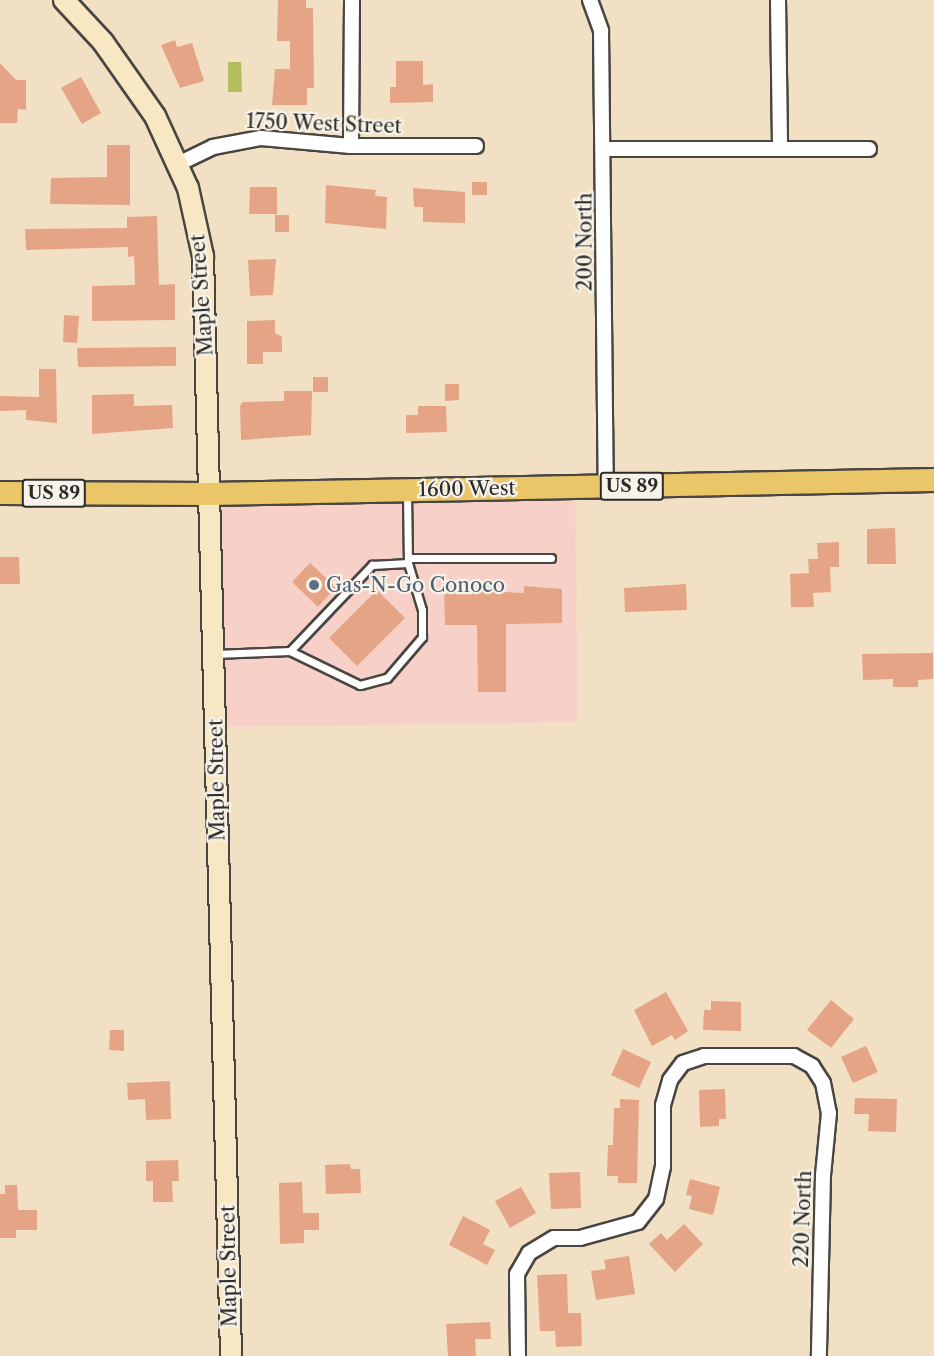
<!DOCTYPE html>
<html>
<head>
<meta charset="utf-8">
<style>
	body { margin:0 }
	#map { position:relative; width:934px; height:1356px; overflow:hidden; background:#f1e0c3; font-family:"Libre Caslon Text",serif }
	div>[style] { position:absolute }
	[style*='--x'] { left:calc(var(--x)*1px); top:calc(var(--y)*1px); width:calc(var(--w)*1px); rotate:calc(var(--a)*1deg) }
	.built>* { inset:0; background:#f7d1c7 }
	.green>* { inset:0; background:#b1bd5f }
	.building>* { inset:0; background:#e4a485 }
	.roads { filter:drop-shadow(2px 0 #494642) drop-shadow(-2px 0 #494642) drop-shadow(0 2px #494642) drop-shadow(0 -2px #494642) }
	.lane>* { height:7px; margin:-3.5px; padding:0 3.5px; transform-origin:3.5px; border-radius:3.5px; background:#fff }
	.street>* { height:14px; margin:-7px; padding:0 7px; transform-origin:7px; border-radius:7px; background:#fff }
	.secondary>* { height:20px; margin:-10px; padding:0 10px; transform-origin:10px; border-radius:10px; background:#f7e8c3 }
	.primary>* { height:22px; margin:-11px; padding:0 11px; transform-origin:11px; border-radius:11px; background:#eac669 }
	.dots>* { width:16px; height:16px; translate:-50% -50%; box-sizing:border-box; border:3px solid #f7f3e8; border-radius:50% }
	span { translate:-50% -50%; white-space:nowrap; text-align:center; line-height:1.15; -webkit-text-stroke:4.5px #f7f3e8; paint-order:stroke }
	.shield-label span { padding:2px 4px; background:#f7f3e8; border:2px solid; border-radius:4px; -webkit-text-stroke-width:0 }
	.shield-label { font-size:18px; color:#2b2b2b; font-weight:700 }
	.street-label { font-size:20px; color:#2b2b2b }
	.service-label { font-size:20px; color:#4e5e75 }
	.left { translate:0 -50%; text-align:left }
</style>
</head>
<body>
<div id="map">
	<div class="built">
		<i style="clip-path:polygon(575px 487px,578px 722px,215px 727px,210px 494px)"></i>
	</div>
	<div class="green">
		<i style="clip-path:polygon(228px 62px,241px 62px,242px 92px,228px 92px)"></i>
	</div>
	<div class="building">
		<i style="clip-path:polygon(278px 0,306px 0,306px 8px,313px 8px,314px 88px,307px 88px,307px 105px,272px 105px,275px 69px,290px 69px,290px 41px,277px 41px)"></i>
		<i style="clip-path:polygon(175px 40px,177px 47px,192px 43px,204px 81px,180px 88px,161px 45px)"></i>
		<i style="clip-path:polygon(396px 61px,423px 61px,423px 85px,433px 84px,433px 102px,390px 103px,390px 87px,396px 87px)"></i>
		<i style="clip-path:polygon(0 63px,16px 80px,26px 80px,26px 110px,18px 109px,17px 123px,0 123px)"></i>
		<i style="clip-path:polygon(81px 77px,101px 113px,82px 124px,61px 88px)"></i>
		<i style="clip-path:polygon(107px 145px,130px 145px,130px 205px,50px 204px,51px 178px,107px 177px)"></i>
		<i style="clip-path:polygon(472px 182px,487px 182px,487px 195px,472px 195px)"></i>
		<i style="clip-path:polygon(326px 185px,376px 190px,375px 196px,387px 197px,386px 229px,325px 223px)"></i>
		<i style="clip-path:polygon(250px 187px,277px 187px,277px 214px,249px 214px)"></i>
		<i style="clip-path:polygon(413px 188px,465px 192px,465px 223px,423px 222px,423px 207px,414px 207px)"></i>
		<i style="clip-path:polygon(275px 215px,289px 215px,289px 232px,275px 232px)"></i>
		<i style="clip-path:polygon(157px 216px,159px 285px,175px 284px,175px 320px,92px 321px,92px 286px,135px 285px,134px 256px,128px 257px,128px 247px,26px 250px,25px 229px,127px 228px,127px 217px)"></i>
		<i style="clip-path:polygon(276px 259px,273px 295px,250px 296px,248px 260px)"></i>
		<i style="clip-path:polygon(64px 315px,79px 316px,77px 343px,63px 342px)"></i>
		<i style="clip-path:polygon(275px 320px,275px 333px,282px 337px,282px 352px,263px 352px,263px 364px,247px 364px,247px 321px)"></i>
		<i style="clip-path:polygon(176px 347px,176px 366px,78px 367px,77px 348px)"></i>
		<i style="clip-path:polygon(39px 369px,56px 369px,57px 423px,26px 420px,26px 410px,0 411px,0 396px,39px 397px)"></i>
		<i style="clip-path:polygon(313px 377px,328px 377px,328px 392px,313px 392px)"></i>
		<i style="clip-path:polygon(445px 384px,459px 384px,459px 400px,445px 401px)"></i>
		<i style="clip-path:polygon(284px 391px,312px 391px,311px 435px,241px 440px,240px 406px,243px 402px,284px 401px)"></i>
		<i style="clip-path:polygon(134px 394px,134px 406px,172px 405px,173px 428px,92px 434px,92px 395px)"></i>
		<i style="clip-path:polygon(418px 406px,446px 406px,447px 432px,406px 433px,406px 415px,418px 415px)"></i>
		<i style="clip-path:polygon(895px 528px,896px 564px,867px 564px,867px 529px)"></i>
		<i style="clip-path:polygon(839px 542px,839px 567px,830px 567px,831px 592px,813px 593px,814px 607px,791px 607px,790px 574px,809px 573px,808px 559px,818px 559px,817px 543px)"></i>
		<i style="clip-path:polygon(0 557px,19px 557px,20px 584px,0 584px)"></i>
		<i style="clip-path:polygon(310px 563px,336px 587px,318px 607px,292px 582px)"></i>
		<i style="clip-path:polygon(686px 584px,687px 610px,625px 612px,624px 588px)"></i>
		<i style="clip-path:polygon(524px 586px,562px 589px,562px 623px,506px 624px,506px 692px,478px 692px,477px 625px,445px 625px,444px 589px,524px 593px)"></i>
		<i style="clip-path:polygon(377px 590px,405px 618px,357px 666px,329px 638px)"></i>
		<i style="clip-path:polygon(933px 653px,933px 679px,918px 680px,918px 687px,893px 687px,893px 679px,863px 680px,862px 654px)"></i>
		<i style="clip-path:polygon(666px 992px,688px 1031px,675px 1040px,672px 1035px,652px 1046px,634px 1010px)"></i>
		<i style="clip-path:polygon(831px 1000px,854px 1019px,831px 1048px,807px 1030px)"></i>
		<i style="clip-path:polygon(711px 1001px,741px 1002px,741px 1031px,703px 1030px,704px 1010px,711px 1010px)"></i>
		<i style="clip-path:polygon(110px 1030px,124px 1030px,124px 1051px,109px 1050px)"></i>
		<i style="clip-path:polygon(866px 1046px,878px 1072px,853px 1083px,841px 1057px)"></i>
		<i style="clip-path:polygon(623px 1049px,651px 1062px,639px 1088px,611px 1075px)"></i>
		<i style="clip-path:polygon(170px 1081px,171px 1119px,146px 1120px,145px 1099px,128px 1100px,127px 1083px)"></i>
		<i style="clip-path:polygon(725px 1089px,726px 1119px,719px 1119px,719px 1126px,700px 1127px,699px 1090px)"></i>
		<i style="clip-path:polygon(855px 1098px,897px 1099px,896px 1132px,868px 1131px,869px 1114px,854px 1114px)"></i>
		<i style="clip-path:polygon(620px 1099px,639px 1100px,637px 1183px,618px 1183px,618px 1176px,607px 1176px,608px 1145px,613px 1145px,614px 1108px,620px 1108px)"></i>
		<i style="clip-path:polygon(178px 1160px,179px 1181px,172px 1181px,173px 1202px,153px 1202px,153px 1181px,146px 1181px,146px 1161px)"></i>
		<i style="clip-path:polygon(350px 1164px,351px 1169px,360px 1169px,361px 1193px,326px 1194px,325px 1165px)"></i>
		<i style="clip-path:polygon(580px 1172px,581px 1208px,551px 1209px,549px 1173px)"></i>
		<i style="clip-path:polygon(690px 1179px,720px 1187px,713px 1215px,689px 1209px,692px 1196px,686px 1195px)"></i>
		<i style="clip-path:polygon(302px 1182px,303px 1213px,319px 1213px,319px 1230px,304px 1230px,304px 1243px,280px 1244px,279px 1183px)"></i>
		<i style="clip-path:polygon(5px 1185px,17px 1185px,18px 1210px,37px 1210px,37px 1230px,16px 1230px,16px 1238px,0 1238px,0 1194px,5px 1194px)"></i>
		<i style="clip-path:polygon(521px 1187px,536px 1213px,510px 1228px,495px 1201px)"></i>
		<i style="clip-path:polygon(463px 1216px,490px 1230px,483px 1244px,495px 1250px,487px 1265px,449px 1245px)"></i>
		<i style="clip-path:polygon(684px 1224px,703px 1244px,675px 1272px,649px 1244px,661px 1233px,667px 1240px)"></i>
		<i style="clip-path:polygon(629px 1256px,635px 1294px,596px 1300px,591px 1271px,606px 1269px,604px 1260px)"></i>
		<i style="clip-path:polygon(567px 1274px,568px 1313px,581px 1313px,582px 1346px,556px 1347px,555px 1331px,540px 1331px,537px 1275px)"></i>
		<i style="clip-path:polygon(490px 1322px,491px 1339px,475px 1339px,476px 1356px,448px 1356px,446px 1324px)"></i>
	</div>
	<div class="roads">
		<div class="lane">
			<i style="--x:408;--y:558;--w:143;--a:0"></i>
			<i style="--x:290;--y:651;--w:119;--a:-46.4"></i>
			<i style="--x:372;--y:565;--w:36;--a:-3"></i>
			<i style="--x:215;--y:654;--w:75;--a:-2.3"></i>
			<i style="--x:290;--y:651;--w:78;--a:25.9"></i>
			<i style="--x:360;--y:685;--w:28;--a:-15"></i>
			<i style="--x:387;--y:678;--w:54;--a:-49.5"></i>
			<i style="--x:422;--y:637;--w:27;--a:-90"></i>
			<i style="--x:422;--y:610;--w:49;--a:-106.6"></i>
			<i style="--x:408;--y:563;--w:70;--a:-90.8"></i>
		</div>
		<div class="street">
			<i style="--x:590;--y:0;--w:33;--a:70"></i>
			<i style="--x:601;--y:31;--w:455;--a:89.4"></i>
			<i style="--x:778;--y:0;--w:149;--a:89.2"></i>
			<i style="--x:351;--y:146;--w:146;--a:-89.6"></i>
			<i style="--x:604;--y:149;--w:265;--a:0"></i>
			<i style="--x:176;--y:165;--w:41;--a:-25.9"></i>
			<i style="--x:213;--y:147;--w:49;--a:-10.6"></i>
			<i style="--x:261;--y:138;--w:90;--a:5.1"></i>
			<i style="--x:351;--y:146;--w:125;--a:0"></i>
			<i style="--x:518;--y:1356;--w:82;--a:-90.7"></i>
			<i style="--x:517;--y:1274;--w:24;--a:-60"></i>
			<i style="--x:529;--y:1253;--w:29;--a:-31"></i>
			<i style="--x:554;--y:1238;--w:26;--a:0"></i>
			<i style="--x:580;--y:1238;--w:60;--a:-15.4"></i>
			<i style="--x:638;--y:1222;--w:29;--a:-52"></i>
			<i style="--x:656;--y:1199;--w:33;--a:-78"></i>
			<i style="--x:663;--y:1167;--w:62;--a:-90"></i>
			<i style="--x:663;--y:1105;--w:26;--a:-74"></i>
			<i style="--x:670;--y:1080;--w:21;--a:-53"></i>
			<i style="--x:683;--y:1063;--w:22;--a:-18"></i>
			<i style="--x:704;--y:1056;--w:90;--a:0"></i>
			<i style="--x:794;--y:1056;--w:21;--a:29"></i>
			<i style="--x:812;--y:1066;--w:20;--a:57"></i>
			<i style="--x:823;--y:1083;--w:31;--a:79"></i>
			<i style="--x:829;--y:1113;--w:62;--a:95.5"></i>
			<i style="--x:823;--y:1175;--w:181;--a:91.3"></i>
		</div>
		<div class="secondary">
			<i style="--x:64;--y:0;--w:57;--a:47.1"></i>
			<i style="--x:103;--y:42;--w:90;--a:54.9"></i>
			<i style="--x:155;--y:116;--w:79;--a:65.4"></i>
			<i style="--x:188;--y:188;--w:70;--a:77.6"></i>
			<i style="--x:203;--y:256;--w:1100;--a:88.54"></i>
		</div>
		<div class="primary">
			<i style="--x:0;--y:493;--w:210;--a:0.3"></i>
			<i style="--x:210;--y:494;--w:724;--a:-1.11"></i>
		</div>
	</div>
	<div class="dots">
		<i style="left:314px;top:585px;background:#5c6f8a"></i>
	</div>
	<div class="shield-label">
		<span style="left:632px;top:486px">US 89</span>
		<span style="left:54px;top:493px">US 89</span>
	</div>
	<div class="street-label">
		<span style="left:324px;top:124px;rotate:2deg">1750 West Street</span>
		<span style="left:585px;top:242px;rotate:-90deg">200 North</span>
		<span style="left:202px;top:295px;rotate:-94deg">Maple Street</span>
		<span style="left:467px;top:489px;rotate:-1deg">1600 West</span>
		<span style="left:217px;top:780px;rotate:-91deg">Maple Street</span>
		<span style="left:803px;top:1219px;rotate:-88deg">220 North</span>
		<span style="left:229px;top:1266px;rotate:-91deg">Maple Street</span>
	</div>
	<div class="service-label">
		<span class="left" style="left:326px;top:585px">Gas-N-Go Conoco</span>
	</div>
</div>
</body>
</html>
